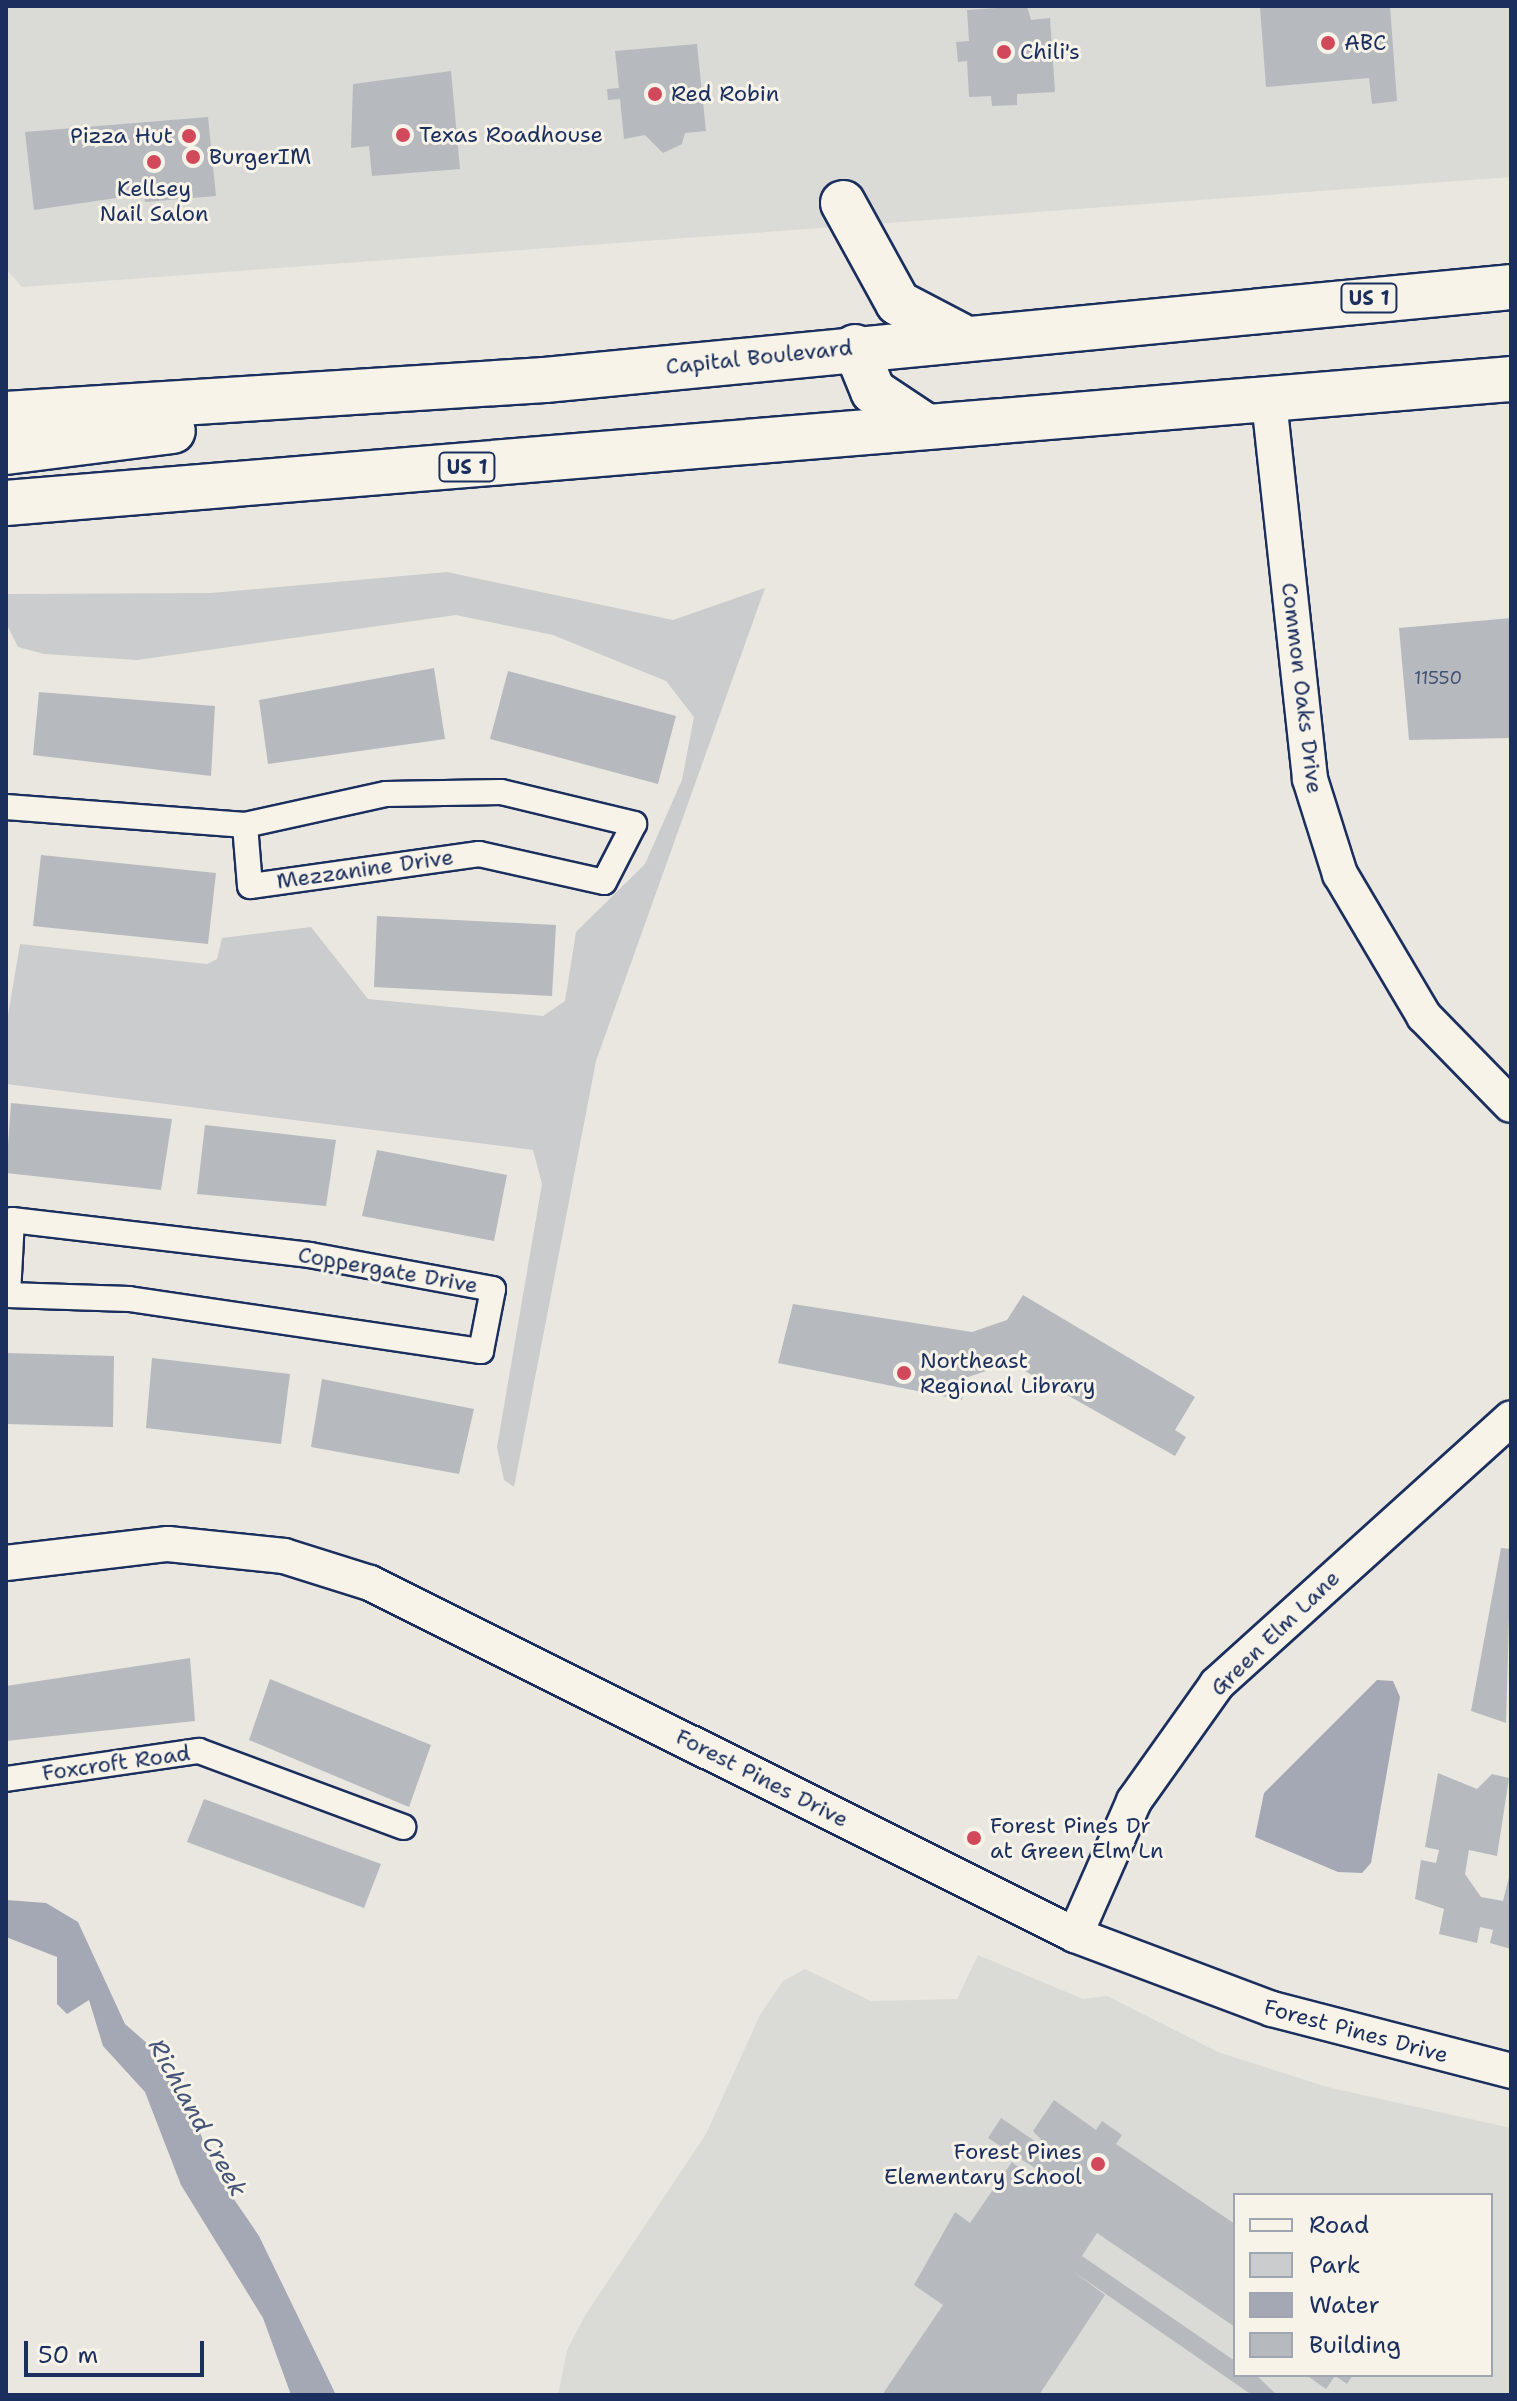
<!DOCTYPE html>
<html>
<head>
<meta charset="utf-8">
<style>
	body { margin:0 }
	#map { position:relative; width:1517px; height:2401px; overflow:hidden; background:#eae7e0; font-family:"Shantell Sans",sans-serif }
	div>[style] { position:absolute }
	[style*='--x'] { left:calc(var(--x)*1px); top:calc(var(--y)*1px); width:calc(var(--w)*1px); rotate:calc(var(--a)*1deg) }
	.built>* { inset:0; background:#dadad6 }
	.green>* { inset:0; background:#cbcccd }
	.water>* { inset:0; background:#a3a8b4 }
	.building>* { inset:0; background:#b6babf }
	.roads { filter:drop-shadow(2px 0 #1b2f5e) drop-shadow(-2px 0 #1b2f5e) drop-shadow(0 2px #1b2f5e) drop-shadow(0 -2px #1b2f5e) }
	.street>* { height:24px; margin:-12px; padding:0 12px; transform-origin:12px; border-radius:12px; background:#f7f3e8 }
	.secondary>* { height:34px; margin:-17px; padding:0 17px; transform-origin:17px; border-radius:17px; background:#f7f3e8 }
	.highway>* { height:44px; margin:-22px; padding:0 22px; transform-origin:22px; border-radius:22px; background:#f7f3e8 }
	.dots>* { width:22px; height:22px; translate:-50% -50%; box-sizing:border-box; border:4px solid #f7f3e8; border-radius:50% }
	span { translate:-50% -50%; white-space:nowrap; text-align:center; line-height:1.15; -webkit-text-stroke:6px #f7f3e8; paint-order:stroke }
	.number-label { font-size:18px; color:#425276 }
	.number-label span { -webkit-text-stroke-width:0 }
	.shield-label span { padding:2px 6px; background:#f7f3e8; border:2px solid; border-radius:6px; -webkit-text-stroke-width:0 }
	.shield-label { font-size:20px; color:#1b2f5e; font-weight:700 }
	.poi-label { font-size:22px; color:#1b2f5e }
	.left { translate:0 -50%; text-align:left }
	.right { translate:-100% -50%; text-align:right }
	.street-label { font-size:22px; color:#1b2f5e }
	.water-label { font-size:24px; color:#445378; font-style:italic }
	.frame { position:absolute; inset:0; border:8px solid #1b2f5e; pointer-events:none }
	.legend { position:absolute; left:1233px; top:2193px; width:260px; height:184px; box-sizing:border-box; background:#f7f3e8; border:2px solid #9fa5b1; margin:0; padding:10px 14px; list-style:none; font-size:24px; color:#1b2f5e }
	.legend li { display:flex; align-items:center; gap:16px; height:40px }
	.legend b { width:40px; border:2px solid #9fa5b1 }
	.scale { position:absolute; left:24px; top:2341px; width:180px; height:36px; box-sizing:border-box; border:4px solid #1b2f5e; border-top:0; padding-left:10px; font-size:24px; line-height:28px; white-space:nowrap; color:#1b2f5e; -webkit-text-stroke:6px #f7f3e8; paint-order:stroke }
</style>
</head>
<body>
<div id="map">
	<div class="built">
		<i style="clip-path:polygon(6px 6px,1511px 6px,1511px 177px,22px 287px,6px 269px)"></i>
		<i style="clip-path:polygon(evenodd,978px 1955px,1083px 1999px,1107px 1996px,1218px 2052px,1327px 2087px,1511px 2128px,1511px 2395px,558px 2395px,567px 2350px,586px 2314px,706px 2134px,760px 2015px,783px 1981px,805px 1969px,871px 2001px,957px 1999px,978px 1955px,1235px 2195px,1491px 2195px,1491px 2375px,1235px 2375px,1235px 2195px)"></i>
	</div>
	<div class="green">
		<i style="clip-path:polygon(447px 572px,673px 620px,765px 588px,596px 1061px,514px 1487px,504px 1480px,497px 1447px,542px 1184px,533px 1150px,6px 1084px,6px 1027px,20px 944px,207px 964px,217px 959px,222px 938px,311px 927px,368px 999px,543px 1016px,565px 1001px,576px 932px,645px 864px,682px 780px,694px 717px,666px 681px,553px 635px,456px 615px,137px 660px,44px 654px,18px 647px,6px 623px,6px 594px,211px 593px)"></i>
	</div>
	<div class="water">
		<i style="clip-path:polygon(1377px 1680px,1393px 1681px,1400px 1697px,1371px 1863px,1362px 1873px,1338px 1872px,1255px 1837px,1264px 1793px)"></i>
		<i style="clip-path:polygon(6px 1900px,46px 1903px,78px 1922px,125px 2024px,157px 2052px,188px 2100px,214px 2170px,259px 2236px,336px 2395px,291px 2395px,263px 2318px,181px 2185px,145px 2092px,103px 2046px,89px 2000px,67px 2014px,57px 2004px,57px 1957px,6px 1937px)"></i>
	</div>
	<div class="building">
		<i style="clip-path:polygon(1027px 6px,1031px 20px,1050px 18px,1055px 92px,1017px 94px,1017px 105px,992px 106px,991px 96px,969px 97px,967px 61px,958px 62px,956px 42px,969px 41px,967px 10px)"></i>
		<i style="clip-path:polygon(1390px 6px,1397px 101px,1372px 104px,1369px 78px,1266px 87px,1260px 7px)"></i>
		<i style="clip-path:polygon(697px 44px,706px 131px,685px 133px,682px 144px,663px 153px,645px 135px,624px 139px,620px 99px,608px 100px,607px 89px,619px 88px,615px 51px)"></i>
		<i style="clip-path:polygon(451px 71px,460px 169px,372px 176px,369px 146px,351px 148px,353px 84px)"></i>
		<i style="clip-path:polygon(208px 117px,216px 196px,145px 202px,144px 194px,34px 210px,25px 132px)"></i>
		<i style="clip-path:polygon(1511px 618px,1511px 738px,1409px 740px,1399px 628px)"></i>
		<i style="clip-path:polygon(434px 668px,445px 739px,268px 764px,259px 700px)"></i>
		<i style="clip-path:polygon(508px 671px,676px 716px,658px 784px,490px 739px)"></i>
		<i style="clip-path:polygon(39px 692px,215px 706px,211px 776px,33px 755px)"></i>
		<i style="clip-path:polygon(41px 855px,216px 873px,208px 944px,33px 926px)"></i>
		<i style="clip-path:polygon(377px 916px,556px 925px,552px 996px,374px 987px)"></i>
		<i style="clip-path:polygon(11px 1103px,172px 1119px,161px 1190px,6px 1173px)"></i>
		<i style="clip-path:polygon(205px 1125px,336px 1140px,326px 1206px,197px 1194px)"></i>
		<i style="clip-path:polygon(377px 1150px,507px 1175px,494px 1241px,362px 1216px)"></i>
		<i style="clip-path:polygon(1023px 1295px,1195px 1397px,1175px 1430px,1186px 1437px,1175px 1456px,1023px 1370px,1032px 1356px,965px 1378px,962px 1400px,778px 1363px,793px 1304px,972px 1332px,1007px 1320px)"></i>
		<i style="clip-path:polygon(6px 1353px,114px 1356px,113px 1427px,6px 1424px)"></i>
		<i style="clip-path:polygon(152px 1358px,290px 1374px,281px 1444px,146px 1428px)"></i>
		<i style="clip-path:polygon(322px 1379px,474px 1409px,459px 1474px,311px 1447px)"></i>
		<i style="clip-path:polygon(1501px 1548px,1511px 1549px,1506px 1723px,1471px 1711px)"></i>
		<i style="clip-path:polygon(190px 1658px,195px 1721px,6px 1741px,6px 1686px)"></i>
		<i style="clip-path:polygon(270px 1679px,431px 1745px,409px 1807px,249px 1740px)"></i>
		<i style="clip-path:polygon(1438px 1773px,1477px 1789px,1492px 1774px,1509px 1778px,1497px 1856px,1469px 1850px,1465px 1874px,1481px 1897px,1503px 1901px,1511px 1869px,1511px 1949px,1490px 1943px,1493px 1930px,1480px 1927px,1477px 1943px,1439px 1934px,1444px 1909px,1415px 1899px,1421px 1860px,1436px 1863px,1439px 1850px,1425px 1847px)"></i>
		<i style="clip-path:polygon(204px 1799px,381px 1864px,364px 1908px,187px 1842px)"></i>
		<i style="clip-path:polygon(1054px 2100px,1096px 2130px,1102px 2121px,1122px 2135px,1116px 2144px,1235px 2224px,1235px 2327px,1097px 2233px,1082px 2256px,1235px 2361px,1235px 2375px,1256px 2375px,1277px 2395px,1252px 2395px,1071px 2270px,1105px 2295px,1039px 2395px,882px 2395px,943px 2305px,914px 2285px,955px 2212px,970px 2223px,1012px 2162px,1031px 2177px,1041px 2172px,988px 2138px,1001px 2118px,1054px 2154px,1033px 2131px)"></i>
		<i style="clip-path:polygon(1306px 2375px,1353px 2375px,1347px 2384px,1335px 2376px,1326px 2389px)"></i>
	</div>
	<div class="roads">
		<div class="street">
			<i style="--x:6;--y:807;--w:240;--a:4.3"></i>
			<i style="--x:245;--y:825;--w:144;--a:-12.4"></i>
			<i style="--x:386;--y:794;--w:115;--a:-1"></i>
			<i style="--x:501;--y:792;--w:137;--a:13.5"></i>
			<i style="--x:634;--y:824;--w:65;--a:117.3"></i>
			<i style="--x:604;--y:882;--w:128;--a:-167.4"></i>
			<i style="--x:479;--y:854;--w:231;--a:172"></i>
			<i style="--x:250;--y:886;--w:61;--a:-94.7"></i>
			<i style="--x:6;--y:1295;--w:2;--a:0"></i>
			<i style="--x:8;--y:1295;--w:121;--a:1.9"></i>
			<i style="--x:129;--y:1299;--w:356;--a:8.4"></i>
			<i style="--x:481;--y:1351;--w:63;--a:-79"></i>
			<i style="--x:493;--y:1289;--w:186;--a:-169.5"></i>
			<i style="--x:310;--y:1255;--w:300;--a:-173.3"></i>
			<i style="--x:12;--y:1220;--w:75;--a:93.1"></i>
			<i style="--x:6;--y:1779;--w:195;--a:-8.3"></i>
			<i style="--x:199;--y:1751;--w:218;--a:20.4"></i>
		</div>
		<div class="secondary">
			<i style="--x:1269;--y:401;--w:380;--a:83.8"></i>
			<i style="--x:1310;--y:779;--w:100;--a:72.5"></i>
			<i style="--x:1340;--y:874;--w:165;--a:59.4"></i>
			<i style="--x:1424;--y:1016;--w:124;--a:45.7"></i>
			<i style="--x:6;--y:1563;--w:163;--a:-6.7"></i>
			<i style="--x:168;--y:1544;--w:117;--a:5.9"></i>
			<i style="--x:284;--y:1556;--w:90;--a:17.4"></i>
			<i style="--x:370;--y:1583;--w:788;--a:26.53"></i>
			<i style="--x:1075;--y:1935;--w:210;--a:20.6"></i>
			<i style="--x:1272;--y:2009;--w:247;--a:14.5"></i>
			<i style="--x:1075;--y:1935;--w:146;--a:-66.2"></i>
			<i style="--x:1134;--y:1801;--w:143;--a:-54.6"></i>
			<i style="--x:1217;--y:1684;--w:396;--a:-42.1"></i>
		</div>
		<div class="highway">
			<i style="--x:843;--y:203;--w:114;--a:61.2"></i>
			<i style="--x:898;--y:303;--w:69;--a:27.7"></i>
			<i style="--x:855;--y:347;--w:48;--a:67.8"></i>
			<i style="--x:873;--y:391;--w:65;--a:33.7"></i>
			<i style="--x:6;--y:414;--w:540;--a:-3.61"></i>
			<i style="--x:545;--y:380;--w:970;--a:-5.5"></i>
			<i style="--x:6;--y:452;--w:168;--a:-7.2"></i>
			<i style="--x:6;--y:503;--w:1510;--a:-4.71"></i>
		</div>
	</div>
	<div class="dots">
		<i style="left:1328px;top:43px;background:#d1495b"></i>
		<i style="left:1004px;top:52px;background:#d1495b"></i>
		<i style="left:655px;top:94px;background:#d1495b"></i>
		<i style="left:403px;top:135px;background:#d1495b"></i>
		<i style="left:189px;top:136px;background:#d1495b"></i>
		<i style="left:193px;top:157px;background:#d1495b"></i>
		<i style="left:154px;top:162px;background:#d1495b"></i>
		<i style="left:904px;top:1373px;background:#d1495b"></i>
		<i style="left:974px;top:1838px;background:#d1495b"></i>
		<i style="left:1098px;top:2164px;background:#d1495b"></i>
	</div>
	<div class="number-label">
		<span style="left:1438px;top:678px">11550</span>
	</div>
	<div class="shield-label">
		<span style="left:1369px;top:298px">US 1</span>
		<span style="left:467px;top:467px">US 1</span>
	</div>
	<div class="poi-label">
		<span class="left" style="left:1344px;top:43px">ABC</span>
		<span class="left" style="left:1020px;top:52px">Chili's</span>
		<span class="left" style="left:671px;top:94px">Red Robin</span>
		<span class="left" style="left:419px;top:135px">Texas Roadhouse</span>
		<span class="right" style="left:173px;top:136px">Pizza Hut</span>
		<span class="left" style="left:209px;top:157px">BurgerIM</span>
		<span style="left:154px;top:201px">Kellsey<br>Nail Salon</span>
		<span class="left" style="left:920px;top:1373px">Northeast<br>Regional Library</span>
		<span class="left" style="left:990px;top:1838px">Forest Pines Dr<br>at Green Elm Ln</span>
		<span class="right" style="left:1082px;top:2164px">Forest Pines<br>Elementary School</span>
	</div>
	<div class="street-label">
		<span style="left:759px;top:357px;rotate:-6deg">Capital Boulevard</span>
		<span style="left:1302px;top:688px;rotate:83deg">Common Oaks Drive</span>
		<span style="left:365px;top:869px;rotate:-8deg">Mezzanine Drive</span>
		<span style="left:388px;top:1270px;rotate:10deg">Coppergate Drive</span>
		<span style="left:1275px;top:1633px;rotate:-44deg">Green Elm Lane</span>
		<span style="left:116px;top:1763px;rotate:-8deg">Foxcroft Road</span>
		<span style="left:762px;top:1778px;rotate:27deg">Forest Pines Drive</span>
		<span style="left:1356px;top:2031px;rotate:15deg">Forest Pines Drive</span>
	</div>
	<div class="water-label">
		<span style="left:197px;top:2118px;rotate:61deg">Richland Creek</span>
	</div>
	<div class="frame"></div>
	<ul class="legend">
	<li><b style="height:10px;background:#f7f3e8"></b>Road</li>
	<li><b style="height:22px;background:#cbcccd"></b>Park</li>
	<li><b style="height:22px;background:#a3a8b4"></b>Water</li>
	<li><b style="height:22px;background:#b6babf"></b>Building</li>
	</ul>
	<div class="scale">50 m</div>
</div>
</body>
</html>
